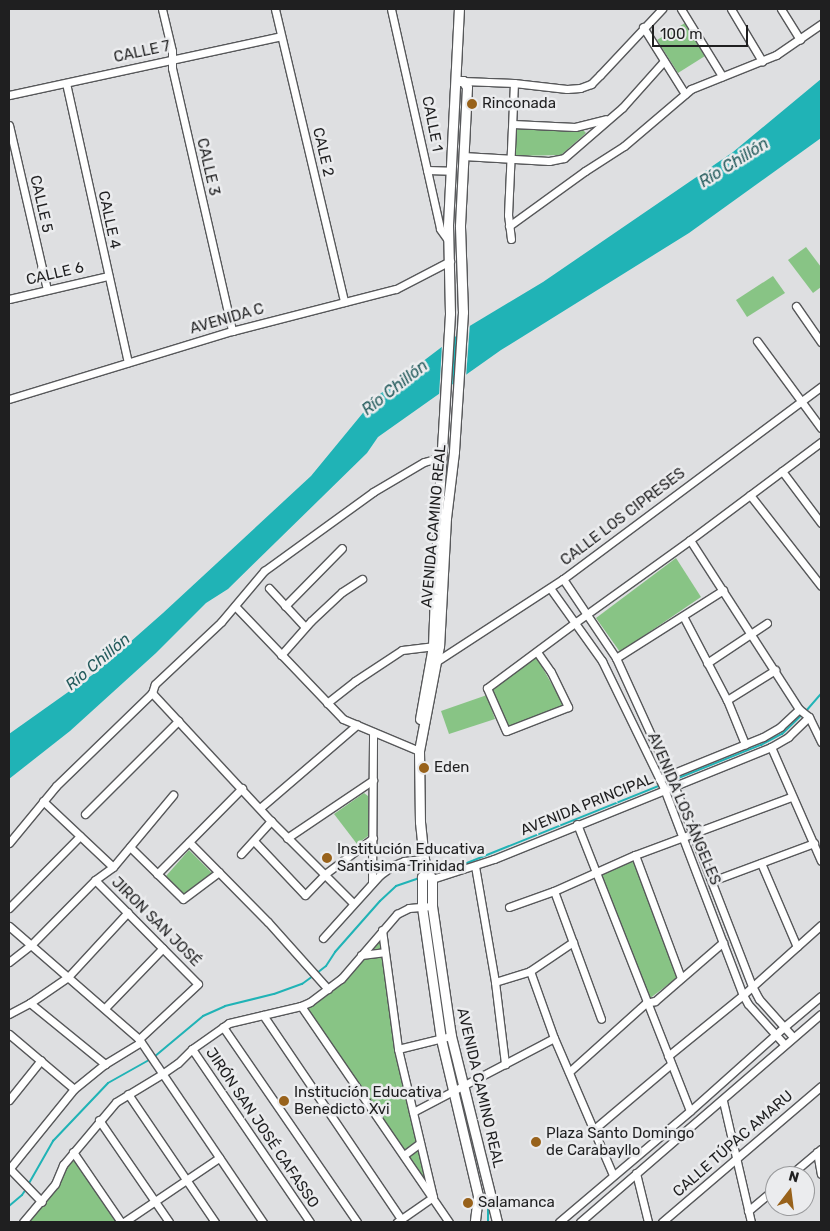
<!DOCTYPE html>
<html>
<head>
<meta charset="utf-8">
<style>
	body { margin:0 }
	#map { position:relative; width:830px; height:1231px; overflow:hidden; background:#dedfe1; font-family:Rubik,sans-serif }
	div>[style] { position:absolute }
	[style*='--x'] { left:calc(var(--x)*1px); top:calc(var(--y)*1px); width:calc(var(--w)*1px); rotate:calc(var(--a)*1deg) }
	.green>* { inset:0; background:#88c485 }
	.water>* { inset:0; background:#20b3b6 }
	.pier>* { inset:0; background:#dedfe1 }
	.stream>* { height:2px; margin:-1px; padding:0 1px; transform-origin:1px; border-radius:1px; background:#20b3b6 }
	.roads { filter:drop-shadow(1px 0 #57585a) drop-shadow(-1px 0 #57585a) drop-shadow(0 1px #57585a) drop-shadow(0 -1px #57585a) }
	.minor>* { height:7px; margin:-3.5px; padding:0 3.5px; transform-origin:3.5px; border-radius:3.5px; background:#fff }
	.major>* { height:9px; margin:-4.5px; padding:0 4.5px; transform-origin:4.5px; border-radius:4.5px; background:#fff }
	.dots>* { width:14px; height:14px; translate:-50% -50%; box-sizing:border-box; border:2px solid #ebecee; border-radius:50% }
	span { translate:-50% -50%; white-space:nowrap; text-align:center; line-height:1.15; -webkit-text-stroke:5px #ebecee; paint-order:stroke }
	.street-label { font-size:15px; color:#1f1f20 }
	.poi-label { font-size:15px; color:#1f1f20 }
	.left { translate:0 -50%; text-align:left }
	.water-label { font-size:16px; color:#255c5d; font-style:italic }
	.frame { position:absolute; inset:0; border:10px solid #1f1f20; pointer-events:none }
	.north { position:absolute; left:765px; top:1166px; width:50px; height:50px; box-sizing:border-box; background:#ebecee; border:1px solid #999a9c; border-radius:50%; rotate:15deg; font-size:14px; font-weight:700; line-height:20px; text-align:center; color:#1f1f20 }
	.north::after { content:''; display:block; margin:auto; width:18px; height:22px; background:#98621b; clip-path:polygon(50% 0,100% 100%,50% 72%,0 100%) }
	.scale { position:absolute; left:652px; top:25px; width:96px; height:22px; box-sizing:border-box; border:2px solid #1f1f20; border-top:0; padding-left:6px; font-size:15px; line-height:18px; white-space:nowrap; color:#1f1f20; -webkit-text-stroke:4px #ebecee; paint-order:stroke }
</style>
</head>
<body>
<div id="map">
	<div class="green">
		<i style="clip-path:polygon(685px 23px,705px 56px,678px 73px,657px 40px)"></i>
		<i style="clip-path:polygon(516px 127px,582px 129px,586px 133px,561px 155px,515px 156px)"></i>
		<i style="clip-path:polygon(806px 247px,821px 267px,821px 287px,813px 293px,788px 260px)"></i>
		<i style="clip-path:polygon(773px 276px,785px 293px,747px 317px,736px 300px)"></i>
		<i style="clip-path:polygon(676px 558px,701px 597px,620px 652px,596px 618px)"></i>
		<i style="clip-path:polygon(536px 656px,564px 706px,507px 727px,491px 689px)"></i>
		<i style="clip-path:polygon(487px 695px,495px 719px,449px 734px,441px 711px)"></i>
		<i style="clip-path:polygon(364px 793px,368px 796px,368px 836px,357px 844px,334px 814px)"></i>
		<i style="clip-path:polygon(189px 850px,212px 873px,184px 894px,166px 876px)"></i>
		<i style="clip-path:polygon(634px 859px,678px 977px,649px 999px,600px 871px)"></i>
		<i style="clip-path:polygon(380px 935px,394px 1048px,427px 1183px,307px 1008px,344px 981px)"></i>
		<i style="clip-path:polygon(73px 1157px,118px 1222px,28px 1222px,55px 1190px,64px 1169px)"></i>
	</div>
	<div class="water">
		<i style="clip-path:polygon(821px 79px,821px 138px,689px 233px,501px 350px,378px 437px,367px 453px,228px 589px,206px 603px,156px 653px,70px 731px,9px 779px,9px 734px,95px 673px,163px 613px,311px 476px,376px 397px,468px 327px,543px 282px,733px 152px)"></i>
	</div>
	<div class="pier">
		<i style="clip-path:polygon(470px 323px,466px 378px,455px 385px,458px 332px)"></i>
		<i style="clip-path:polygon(454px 334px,452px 388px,439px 396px,442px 344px)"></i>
	</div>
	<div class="stream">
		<i style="--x:806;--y:711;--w:23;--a:-49"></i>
		<i style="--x:457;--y:867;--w:328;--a:-21.9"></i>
		<i style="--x:761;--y:745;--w:24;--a:-28"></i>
		<i style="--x:782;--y:734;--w:29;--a:-44"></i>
		<i style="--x:317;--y:973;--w:11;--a:-38"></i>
		<i style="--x:326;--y:966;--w:17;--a:-57"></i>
		<i style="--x:335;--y:952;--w:68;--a:-48.6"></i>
		<i style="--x:380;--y:901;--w:22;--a:-43"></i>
		<i style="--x:396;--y:886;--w:24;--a:-19"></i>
		<i style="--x:154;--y:1057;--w:64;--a:-39.9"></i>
		<i style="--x:203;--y:1016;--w:24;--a:-24"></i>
		<i style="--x:225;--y:1006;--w:50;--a:-13.8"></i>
		<i style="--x:274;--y:994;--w:30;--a:-20"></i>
		<i style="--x:302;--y:984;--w:14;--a:-36"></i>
		<i style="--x:460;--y:1091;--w:20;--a:75"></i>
		<i style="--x:28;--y:1185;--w:51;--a:-60.4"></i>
		<i style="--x:53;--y:1141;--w:80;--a:-46.5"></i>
		<i style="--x:108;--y:1083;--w:47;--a:-29.3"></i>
		<i style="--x:9;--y:1206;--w:17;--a:-40"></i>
		<i style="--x:22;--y:1195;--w:7;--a:-56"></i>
		<i style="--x:488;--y:1222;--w:17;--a:-90"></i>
	</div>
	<div class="roads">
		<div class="minor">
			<i style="--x:162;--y:9;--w:43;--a:76.6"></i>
			<i style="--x:172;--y:51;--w:17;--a:90"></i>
			<i style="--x:172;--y:68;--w:270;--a:77.1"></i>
			<i style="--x:275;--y:9;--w:301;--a:76.7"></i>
			<i style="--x:391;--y:9;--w:225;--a:77.4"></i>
			<i style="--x:440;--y:229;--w:14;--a:54"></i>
			<i style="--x:681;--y:9;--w:79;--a:58.5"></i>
			<i style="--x:731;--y:9;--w:61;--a:59.2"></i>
			<i style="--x:781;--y:9;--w:36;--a:58"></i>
			<i style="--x:643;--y:27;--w:79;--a:57.9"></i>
			<i style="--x:463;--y:81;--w:51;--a:2.2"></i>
			<i style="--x:514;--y:83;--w:53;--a:6.5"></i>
			<i style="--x:567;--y:89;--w:13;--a:-4"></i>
			<i style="--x:580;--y:88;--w:12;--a:-20"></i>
			<i style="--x:591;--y:84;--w:13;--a:-45"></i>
			<i style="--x:600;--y:75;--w:91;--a:-46.8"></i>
			<i style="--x:66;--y:83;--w:286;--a:77.5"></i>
			<i style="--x:9;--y:95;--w:278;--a:-12.2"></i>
			<i style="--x:513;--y:124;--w:62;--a:2.8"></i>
			<i style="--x:575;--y:127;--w:32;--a:-14"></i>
			<i style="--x:9;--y:125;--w:169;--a:77"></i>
			<i style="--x:463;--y:156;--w:86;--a:3.3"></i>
			<i style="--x:549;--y:161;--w:15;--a:-11"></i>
			<i style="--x:564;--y:158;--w:77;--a:-40.8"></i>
			<i style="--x:622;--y:108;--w:63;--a:-48.2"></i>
			<i style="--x:427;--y:170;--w:24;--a:2"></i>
			<i style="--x:509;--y:226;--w:94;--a:-35.9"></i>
			<i style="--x:585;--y:171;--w:46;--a:-32.7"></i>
			<i style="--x:624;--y:146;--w:88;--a:-40.4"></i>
			<i style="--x:691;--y:89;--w:92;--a:-21.8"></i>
			<i style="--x:776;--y:55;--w:55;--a:-34.6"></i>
			<i style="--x:511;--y:239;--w:24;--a:-97"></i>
			<i style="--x:508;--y:215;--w:132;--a:-87.4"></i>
			<i style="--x:9;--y:299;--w:102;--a:-13.1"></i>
			<i style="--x:796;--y:306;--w:44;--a:55.2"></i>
			<i style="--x:757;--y:341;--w:108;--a:53.7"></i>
			<i style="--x:9;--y:399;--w:233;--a:-17"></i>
			<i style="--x:232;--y:331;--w:169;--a:-14.4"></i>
			<i style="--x:396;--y:289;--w:61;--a:-27.4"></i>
			<i style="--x:782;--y:471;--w:65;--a:53.1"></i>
			<i style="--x:750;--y:495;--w:115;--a:52"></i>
			<i style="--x:690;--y:540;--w:201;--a:57.2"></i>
			<i style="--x:563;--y:579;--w:95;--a:56.1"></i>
			<i style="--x:616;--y:658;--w:140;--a:65.5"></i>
			<i style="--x:674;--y:785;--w:216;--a:68.8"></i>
			<i style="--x:752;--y:986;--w:15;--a:62"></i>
			<i style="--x:759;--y:999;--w:51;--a:48.2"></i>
			<i style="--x:269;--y:588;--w:53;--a:47.3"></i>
			<i style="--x:550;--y:588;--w:90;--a:54.5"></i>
			<i style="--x:602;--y:661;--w:139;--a:64"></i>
			<i style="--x:663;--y:786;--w:224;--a:69.1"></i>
			<i style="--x:743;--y:995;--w:10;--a:61"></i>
			<i style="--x:748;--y:1004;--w:54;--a:48"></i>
			<i style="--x:235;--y:606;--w:156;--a:46.3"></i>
			<i style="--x:343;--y:719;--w:82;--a:22.8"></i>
			<i style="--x:285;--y:606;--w:81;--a:-45.5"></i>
			<i style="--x:683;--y:616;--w:95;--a:62.4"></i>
			<i style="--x:727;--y:700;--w:48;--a:67.8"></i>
			<i style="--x:537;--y:652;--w:24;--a:55"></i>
			<i style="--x:551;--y:672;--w:39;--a:64"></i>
			<i style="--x:568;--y:707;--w:66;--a:158.8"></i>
			<i style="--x:506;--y:731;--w:47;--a:-113.8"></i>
			<i style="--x:487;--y:688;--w:111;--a:-36.6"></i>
			<i style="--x:576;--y:622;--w:140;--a:-35.7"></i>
			<i style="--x:690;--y:540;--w:164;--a:-36.8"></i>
			<i style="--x:281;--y:655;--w:45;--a:-48.6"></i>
			<i style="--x:311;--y:621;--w:42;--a:-43.1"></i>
			<i style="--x:342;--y:592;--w:24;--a:-33"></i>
			<i style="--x:616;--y:658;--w:127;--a:-32.4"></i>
			<i style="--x:437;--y:661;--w:150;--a:-33.1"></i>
			<i style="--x:563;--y:579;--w:322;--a:-36.7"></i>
			<i style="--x:707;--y:663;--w:72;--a:-33.7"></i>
			<i style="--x:152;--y:693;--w:175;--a:47.1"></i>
			<i style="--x:271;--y:821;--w:116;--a:45"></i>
			<i style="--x:727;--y:700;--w:57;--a:-32"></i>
			<i style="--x:327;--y:703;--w:36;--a:-38"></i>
			<i style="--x:355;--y:681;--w:56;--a:-33.4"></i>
			<i style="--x:402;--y:650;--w:31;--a:-7"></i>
			<i style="--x:771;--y:747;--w:124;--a:66.3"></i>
			<i style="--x:659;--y:779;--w:112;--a:-22"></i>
			<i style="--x:763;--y:737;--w:20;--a:-30"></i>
			<i style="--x:780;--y:727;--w:26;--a:-43"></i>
			<i style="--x:799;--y:709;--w:13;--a:39"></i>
			<i style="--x:809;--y:717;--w:28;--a:64"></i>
			<i style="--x:43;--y:801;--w:96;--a:43.3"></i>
			<i style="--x:260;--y:808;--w:128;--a:-40.6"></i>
			<i style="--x:85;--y:814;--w:132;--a:-45"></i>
			<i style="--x:577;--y:824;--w:308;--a:68.5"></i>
			<i style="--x:287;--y:838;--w:104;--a:-34"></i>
			<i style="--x:254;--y:841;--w:74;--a:46.6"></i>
			<i style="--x:305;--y:895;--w:29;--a:-46"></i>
			<i style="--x:325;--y:874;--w:60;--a:-36.9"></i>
			<i style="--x:189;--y:842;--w:112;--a:45.4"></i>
			<i style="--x:268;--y:922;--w:90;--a:48.2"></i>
			<i style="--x:9;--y:843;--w:74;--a:-50.5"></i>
			<i style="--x:56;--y:786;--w:134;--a:-44.1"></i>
			<i style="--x:152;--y:693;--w:9;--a:-72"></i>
			<i style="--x:155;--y:684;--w:91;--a:-43.2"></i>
			<i style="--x:221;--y:622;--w:67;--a:-49.9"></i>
			<i style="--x:264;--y:571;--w:135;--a:-35.9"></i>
			<i style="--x:373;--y:492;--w:59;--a:-30.5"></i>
			<i style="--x:424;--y:462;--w:18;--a:-16"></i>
			<i style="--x:130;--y:847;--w:74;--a:44.5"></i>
			<i style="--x:183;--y:899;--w:45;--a:-36.9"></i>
			<i style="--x:241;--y:854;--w:45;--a:-47.7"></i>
			<i style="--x:635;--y:855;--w:131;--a:69.5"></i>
			<i style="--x:761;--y:863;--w:91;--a:66.8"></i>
			<i style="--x:475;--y:866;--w:118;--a:80.2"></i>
			<i style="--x:495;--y:982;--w:83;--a:83"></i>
			<i style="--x:157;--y:874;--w:121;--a:-45.3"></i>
			<i style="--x:432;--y:879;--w:65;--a:-17.9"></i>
			<i style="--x:494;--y:859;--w:299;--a:-22"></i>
			<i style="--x:771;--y:747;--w:20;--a:-30"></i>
			<i style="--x:788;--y:737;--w:29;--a:-44"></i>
			<i style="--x:95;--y:880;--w:146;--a:45.3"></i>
			<i style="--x:198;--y:984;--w:81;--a:137"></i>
			<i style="--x:712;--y:881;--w:109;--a:-20.4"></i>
			<i style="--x:372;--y:883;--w:151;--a:-89.6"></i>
			<i style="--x:554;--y:891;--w:136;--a:69.8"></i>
			<i style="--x:509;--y:907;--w:48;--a:-19.6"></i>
			<i style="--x:554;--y:891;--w:89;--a:-24"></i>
			<i style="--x:635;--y:855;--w:166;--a:-20.4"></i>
			<i style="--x:9;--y:908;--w:101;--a:-45.4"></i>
			<i style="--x:9;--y:926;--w:172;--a:41"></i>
			<i style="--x:139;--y:1039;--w:221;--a:55.9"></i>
			<i style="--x:382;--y:930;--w:120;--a:82.3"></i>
			<i style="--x:398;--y:1049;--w:152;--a:76.7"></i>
			<i style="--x:433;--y:1197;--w:44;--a:145.2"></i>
			<i style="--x:323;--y:938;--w:85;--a:-47.9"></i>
			<i style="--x:380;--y:875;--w:17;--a:-36"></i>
			<i style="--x:394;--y:865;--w:11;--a:-22"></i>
			<i style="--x:404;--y:861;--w:20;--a:-6"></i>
			<i style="--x:361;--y:955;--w:23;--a:-7"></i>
			<i style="--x:9;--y:962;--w:28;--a:-38"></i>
			<i style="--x:31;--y:945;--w:91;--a:-45.4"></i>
			<i style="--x:95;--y:880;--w:22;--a:-36"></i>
			<i style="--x:113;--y:867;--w:94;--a:-50.2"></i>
			<i style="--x:530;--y:971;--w:71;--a:70.3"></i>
			<i style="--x:554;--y:1038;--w:149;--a:66.7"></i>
			<i style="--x:495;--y:982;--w:37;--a:-17"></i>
			<i style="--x:530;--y:971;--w:52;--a:-34"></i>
			<i style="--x:30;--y:1003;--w:97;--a:39.1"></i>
			<i style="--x:301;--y:1006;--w:262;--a:55.6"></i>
			<i style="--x:105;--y:1008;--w:83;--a:-46"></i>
			<i style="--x:9;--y:1014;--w:24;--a:-28"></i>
			<i style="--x:30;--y:1003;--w:46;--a:-34.4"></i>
			<i style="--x:68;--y:977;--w:88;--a:-47.3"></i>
			<i style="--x:263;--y:1015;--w:246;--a:55.9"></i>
			<i style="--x:223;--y:1027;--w:237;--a:55.5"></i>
			<i style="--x:9;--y:1034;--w:85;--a:40.2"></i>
			<i style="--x:192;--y:1049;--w:209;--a:55.7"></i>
			<i style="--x:398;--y:1049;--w:55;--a:-13.8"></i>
			<i style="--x:668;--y:1056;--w:97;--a:-39.1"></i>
			<i style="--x:743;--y:995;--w:105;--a:-41.9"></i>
			<i style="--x:569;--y:1072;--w:103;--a:-41.9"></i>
			<i style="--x:646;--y:1003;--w:9;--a:-13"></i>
			<i style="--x:655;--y:1001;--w:90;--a:-40.9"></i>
			<i style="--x:128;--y:1094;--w:155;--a:55.8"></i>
			<i style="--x:9;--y:1100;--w:51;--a:-51.3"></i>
			<i style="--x:723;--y:1101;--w:124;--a:77"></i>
			<i style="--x:413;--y:1112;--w:159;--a:-27.7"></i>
			<i style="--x:99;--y:1120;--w:124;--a:55.5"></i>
			<i style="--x:593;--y:1130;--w:102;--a:-40.2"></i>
			<i style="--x:73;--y:1152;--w:85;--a:55.6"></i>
			<i style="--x:817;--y:1152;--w:22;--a:80"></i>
			<i style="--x:404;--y:1155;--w:20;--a:-37"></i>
			<i style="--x:9;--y:1168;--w:47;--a:45.9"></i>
			<i style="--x:10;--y:1168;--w:102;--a:-51"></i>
			<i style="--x:74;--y:1089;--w:40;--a:-39"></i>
			<i style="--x:105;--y:1064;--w:42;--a:-31.4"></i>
			<i style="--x:636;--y:1173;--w:50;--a:76.2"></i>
			<i style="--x:789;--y:1176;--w:42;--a:-40.2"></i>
			<i style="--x:748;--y:1211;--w:35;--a:-40"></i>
			<i style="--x:23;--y:1222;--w:50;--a:-49.9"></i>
			<i style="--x:55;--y:1184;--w:21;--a:-67"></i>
			<i style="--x:63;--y:1165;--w:82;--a:-49.9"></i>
			<i style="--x:116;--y:1102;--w:54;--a:-31.3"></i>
			<i style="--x:162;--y:1074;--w:19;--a:-35"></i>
			<i style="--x:178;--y:1063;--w:20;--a:-45"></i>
			<i style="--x:192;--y:1049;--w:45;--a:-35.1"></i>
			<i style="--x:229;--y:1023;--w:74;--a:-13.3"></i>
			<i style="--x:301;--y:1006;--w:10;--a:-24"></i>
			<i style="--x:310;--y:1002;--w:39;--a:-37"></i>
			<i style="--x:341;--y:979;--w:86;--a:-49.3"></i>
			<i style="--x:397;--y:914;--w:13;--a:-27"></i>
			<i style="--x:409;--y:908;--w:23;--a:-5"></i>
			<i style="--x:124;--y:1222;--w:115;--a:-34"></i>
			<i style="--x:559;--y:1222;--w:172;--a:-40.3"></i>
			<i style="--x:690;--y:1111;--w:126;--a:-41.8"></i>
			<i style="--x:784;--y:1027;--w:48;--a:-40"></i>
			<i style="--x:580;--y:1222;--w:318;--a:-40.8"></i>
			<i style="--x:662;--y:1222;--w:209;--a:-40.5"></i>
		</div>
		<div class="major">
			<i style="--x:456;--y:81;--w:7;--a:0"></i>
			<i style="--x:463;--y:81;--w:7;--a:56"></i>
			<i style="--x:467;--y:87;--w:140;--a:92.9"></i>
			<i style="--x:460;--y:227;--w:85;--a:88"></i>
			<i style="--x:463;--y:312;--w:140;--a:93.7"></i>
			<i style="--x:454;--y:452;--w:66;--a:96.9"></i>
			<i style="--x:446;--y:518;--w:128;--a:93.1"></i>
			<i style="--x:439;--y:646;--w:107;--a:100.8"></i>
			<i style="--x:419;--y:751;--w:71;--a:89.2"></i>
			<i style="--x:420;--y:822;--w:37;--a:84"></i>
			<i style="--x:424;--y:859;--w:12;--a:76"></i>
			<i style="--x:427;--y:871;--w:9;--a:58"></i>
			<i style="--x:432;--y:879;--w:27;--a:90"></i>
			<i style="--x:432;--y:906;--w:131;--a:81.7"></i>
			<i style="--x:451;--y:1036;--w:192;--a:76.1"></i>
			<i style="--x:420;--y:719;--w:74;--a:-79.9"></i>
			<i style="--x:433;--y:646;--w:130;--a:-87.8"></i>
			<i style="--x:438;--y:516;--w:203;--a:-86.6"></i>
			<i style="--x:450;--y:313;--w:88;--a:-91.3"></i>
			<i style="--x:448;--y:225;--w:216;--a:-87.1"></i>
			<i style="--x:427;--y:871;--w:8;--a:130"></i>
			<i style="--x:422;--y:877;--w:30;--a:90"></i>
			<i style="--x:422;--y:907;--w:133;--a:81.8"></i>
			<i style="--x:441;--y:1039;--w:161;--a:76.7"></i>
			<i style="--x:478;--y:1196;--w:26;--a:97"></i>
		</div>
	</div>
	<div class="dots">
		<i style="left:472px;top:104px;background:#98621b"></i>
		<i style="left:424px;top:768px;background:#98621b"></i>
		<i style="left:327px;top:858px;background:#98621b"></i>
		<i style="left:284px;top:1101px;background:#98621b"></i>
		<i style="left:536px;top:1142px;background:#98621b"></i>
		<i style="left:468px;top:1203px;background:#98621b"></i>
	</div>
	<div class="street-label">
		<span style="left:142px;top:52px;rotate:-12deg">CALLE 7</span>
		<span style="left:432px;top:124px;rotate:79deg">CALLE 1</span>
		<span style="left:323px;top:152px;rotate:77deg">CALE 2</span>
		<span style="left:208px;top:167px;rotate:77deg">CALLE 3</span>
		<span style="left:41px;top:204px;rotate:77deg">CALLE 5</span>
		<span style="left:109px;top:220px;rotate:78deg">CALLE 4</span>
		<span style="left:55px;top:274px;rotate:-13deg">CALLE 6</span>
		<span style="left:227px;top:319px;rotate:-16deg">AVENIDA C</span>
		<span style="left:623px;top:517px;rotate:-37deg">CALLE LOS CIPRESES</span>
		<span style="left:434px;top:526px;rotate:-85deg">AVENIDA CAMINO REAL</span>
		<span style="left:587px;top:805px;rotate:-22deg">AVENIDA PRINCIPAL</span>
		<span style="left:684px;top:809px;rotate:67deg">AVENIDA LOS ÁNGELES</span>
		<span style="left:156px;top:922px;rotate:45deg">JIRON SAN JOSÉ</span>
		<span style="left:480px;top:1088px;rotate:77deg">AVENIDA CAMINO REAL</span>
		<span style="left:262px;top:1128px;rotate:56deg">JIRÓN SAN JOSÉ CAFASSO</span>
		<span style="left:733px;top:1144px;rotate:-41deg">CALLE TÚPAC AMARU</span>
	</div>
	<div class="poi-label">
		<span class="left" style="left:482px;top:104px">Rinconada</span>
		<span class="left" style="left:434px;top:768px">Eden</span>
		<span class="left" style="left:337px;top:858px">Institución Educativa<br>Santisima Trinidad</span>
		<span class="left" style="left:294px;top:1101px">Institución Educativa<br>Benedicto Xvi</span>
		<span class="left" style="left:546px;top:1142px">Plaza Santo Domingo<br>de Carabayllo</span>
		<span class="left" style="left:478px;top:1203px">Salamanca</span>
	</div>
	<div class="water-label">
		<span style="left:734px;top:163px;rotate:-32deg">Río Chillón</span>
		<span style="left:395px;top:388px;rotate:-38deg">Río Chillón</span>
		<span style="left:98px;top:662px;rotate:-40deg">Río Chillón</span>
	</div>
	<div class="frame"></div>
	<div class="north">N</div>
	<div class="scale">100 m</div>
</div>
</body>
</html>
